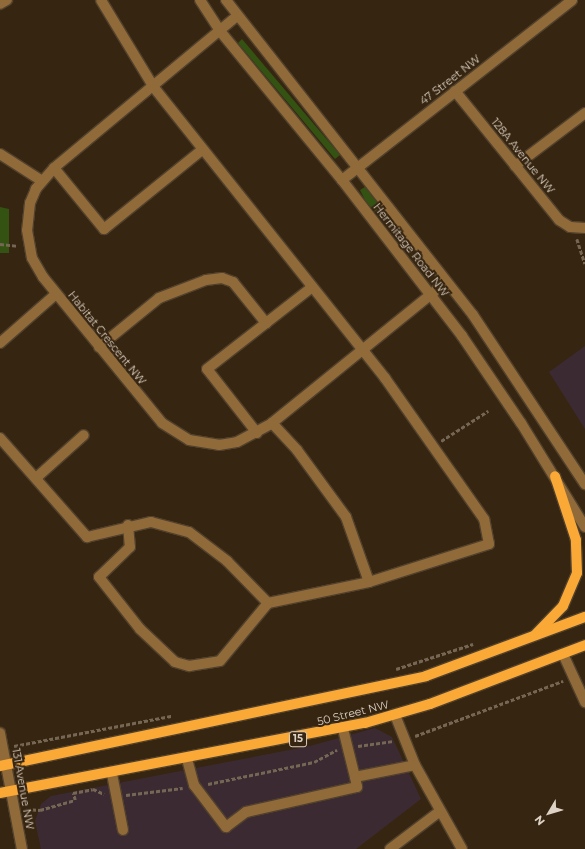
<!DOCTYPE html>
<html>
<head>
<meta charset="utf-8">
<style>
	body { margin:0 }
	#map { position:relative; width:585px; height:849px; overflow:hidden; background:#362510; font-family:Montserrat,sans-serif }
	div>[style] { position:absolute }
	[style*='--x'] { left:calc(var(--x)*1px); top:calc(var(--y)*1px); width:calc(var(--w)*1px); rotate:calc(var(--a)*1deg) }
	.commercial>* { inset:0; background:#3c2a33 }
	.green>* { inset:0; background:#345212 }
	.path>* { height:2.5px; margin-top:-1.25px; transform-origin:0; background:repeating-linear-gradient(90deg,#766755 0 4px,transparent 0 6px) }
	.roads { filter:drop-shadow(1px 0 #51412d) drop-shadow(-1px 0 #51412d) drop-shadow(0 1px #51412d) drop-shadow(0 -1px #51412d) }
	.minor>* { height:10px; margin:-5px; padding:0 5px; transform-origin:5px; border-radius:5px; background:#916a3a }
	.major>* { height:10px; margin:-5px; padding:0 5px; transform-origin:5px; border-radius:5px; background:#faa836 }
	span { translate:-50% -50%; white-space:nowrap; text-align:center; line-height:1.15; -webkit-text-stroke:4px #362510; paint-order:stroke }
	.shield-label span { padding:1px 3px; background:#362510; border:1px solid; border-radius:3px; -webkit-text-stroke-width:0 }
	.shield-label { font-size:10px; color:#ddd2c5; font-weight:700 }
	.street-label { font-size:11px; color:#ddd2c5 }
	.north { position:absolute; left:529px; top:793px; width:40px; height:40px; -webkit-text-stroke:3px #362510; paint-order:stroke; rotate:232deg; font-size:11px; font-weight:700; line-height:16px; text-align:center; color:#ddd2c5 }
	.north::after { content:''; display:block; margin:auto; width:14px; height:18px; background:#ddd2c5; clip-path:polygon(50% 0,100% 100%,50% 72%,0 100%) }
</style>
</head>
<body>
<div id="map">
	<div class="commercial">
		<i style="clip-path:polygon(585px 346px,585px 429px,549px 372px)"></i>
		<i style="clip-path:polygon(375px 728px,392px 737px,421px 799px,356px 849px,41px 849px,35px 821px,41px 804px,51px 796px,310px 746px)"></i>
	</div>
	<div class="green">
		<i style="clip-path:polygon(242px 39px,340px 155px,335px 159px,238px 43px)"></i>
		<i style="clip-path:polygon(365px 187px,423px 261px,428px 277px,365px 200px,360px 190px)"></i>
		<i style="clip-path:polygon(0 207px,9px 209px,9px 253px,0 253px)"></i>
	</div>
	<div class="path">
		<i style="--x:577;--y:239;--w:26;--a:72"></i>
		<i style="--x:0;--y:244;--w:18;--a:6"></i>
		<i style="--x:441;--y:441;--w:56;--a:-32.6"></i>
		<i style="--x:396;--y:669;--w:81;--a:-18"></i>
		<i style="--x:415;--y:736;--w:158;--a:-20.4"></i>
		<i style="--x:14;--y:746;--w:161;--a:-10.8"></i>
		<i style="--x:358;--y:746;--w:35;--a:-8"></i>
		<i style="--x:208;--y:784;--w:108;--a:-11.7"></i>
		<i style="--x:314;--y:762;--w:26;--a:-28"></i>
		<i style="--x:126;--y:795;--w:57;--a:-7"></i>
		<i style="--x:26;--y:809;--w:14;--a:4"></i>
		<i style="--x:40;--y:810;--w:36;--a:-16"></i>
		<i style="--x:75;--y:800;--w:7;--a:-106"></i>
		<i style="--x:73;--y:793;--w:20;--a:-11"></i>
		<i style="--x:93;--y:789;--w:12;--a:24"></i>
	</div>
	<div class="roads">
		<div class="minor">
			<i style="--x:200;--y:0;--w:37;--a:57"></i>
			<i style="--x:220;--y:31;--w:193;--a:50.7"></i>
			<i style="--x:342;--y:180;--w:197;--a:52.4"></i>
			<i style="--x:462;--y:336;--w:105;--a:55.9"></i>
			<i style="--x:521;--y:423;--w:122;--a:58.4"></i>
			<i style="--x:226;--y:0;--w:400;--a:51.9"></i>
			<i style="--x:473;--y:315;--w:203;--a:56.5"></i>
			<i style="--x:0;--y:4;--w:8;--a:-30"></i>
			<i style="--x:237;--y:16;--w:238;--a:140.3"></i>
			<i style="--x:54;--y:168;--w:28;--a:131"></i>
			<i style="--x:36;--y:189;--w:15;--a:113"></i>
			<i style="--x:30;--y:203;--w:27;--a:96"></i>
			<i style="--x:27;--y:230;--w:28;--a:80"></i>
			<i style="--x:32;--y:258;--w:22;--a:60"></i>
			<i style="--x:43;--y:277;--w:188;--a:50.8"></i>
			<i style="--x:162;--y:423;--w:32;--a:32"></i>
			<i style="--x:189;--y:440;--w:30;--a:9"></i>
			<i style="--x:219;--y:445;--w:18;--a:-9"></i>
			<i style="--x:237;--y:442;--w:40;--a:-28"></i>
			<i style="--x:272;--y:423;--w:224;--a:-39"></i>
			<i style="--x:455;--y:91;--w:166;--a:51.1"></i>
			<i style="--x:559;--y:220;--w:13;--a:32"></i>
			<i style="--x:570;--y:227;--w:15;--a:4"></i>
			<i style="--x:0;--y:154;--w:50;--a:32.7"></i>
			<i style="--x:515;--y:166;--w:88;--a:-37.1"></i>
			<i style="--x:54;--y:168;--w:79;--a:50.7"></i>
			<i style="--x:104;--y:229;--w:126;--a:-38.9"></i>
			<i style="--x:342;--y:180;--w:292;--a:-38"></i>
			<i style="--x:0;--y:343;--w:74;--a:-41.2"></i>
			<i style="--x:99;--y:347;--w:77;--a:-39.2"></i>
			<i style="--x:159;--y:298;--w:50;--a:-21"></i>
			<i style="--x:206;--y:280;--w:16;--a:-7"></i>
			<i style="--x:222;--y:278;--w:12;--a:20"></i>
			<i style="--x:233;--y:282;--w:53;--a:51.2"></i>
			<i style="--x:272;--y:423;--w:37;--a:47"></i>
			<i style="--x:297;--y:450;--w:83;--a:53.8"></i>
			<i style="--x:346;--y:517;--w:69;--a:70.5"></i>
			<i style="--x:257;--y:433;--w:81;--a:-128"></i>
			<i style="--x:207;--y:369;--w:132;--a:-37.9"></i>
			<i style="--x:0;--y:438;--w:132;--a:48.7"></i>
			<i style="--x:87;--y:537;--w:66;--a:-13.2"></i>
			<i style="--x:151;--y:522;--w:39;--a:15"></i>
			<i style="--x:189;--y:532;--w:48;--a:37.3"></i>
			<i style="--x:227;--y:561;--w:59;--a:45.7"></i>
			<i style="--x:268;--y:603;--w:103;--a:-11.7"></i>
			<i style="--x:369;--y:582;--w:126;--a:-17.6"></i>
			<i style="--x:489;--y:544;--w:25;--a:-101"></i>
			<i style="--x:484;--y:519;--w:172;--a:-125.1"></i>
			<i style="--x:385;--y:378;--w:373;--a:-128.5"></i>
			<i style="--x:153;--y:86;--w:100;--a:-121.2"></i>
			<i style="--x:36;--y:478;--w:64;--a:-41.9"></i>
			<i style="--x:128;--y:525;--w:22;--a:85"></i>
			<i style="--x:130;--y:547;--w:43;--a:135.9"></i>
			<i style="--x:99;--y:577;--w:66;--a:51.7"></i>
			<i style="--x:140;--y:629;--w:48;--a:43.3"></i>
			<i style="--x:175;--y:662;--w:15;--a:16"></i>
			<i style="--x:189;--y:666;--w:31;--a:-9"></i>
			<i style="--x:220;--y:661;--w:75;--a:-50.4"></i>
			<i style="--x:563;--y:654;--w:53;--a:65.4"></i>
			<i style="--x:395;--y:715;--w:54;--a:68.2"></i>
			<i style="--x:415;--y:765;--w:96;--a:60.8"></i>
			<i style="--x:343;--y:729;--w:49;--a:76"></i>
			<i style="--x:355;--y:777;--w:61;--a:-11.3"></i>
			<i style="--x:0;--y:733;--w:118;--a:79.3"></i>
			<i style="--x:187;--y:759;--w:27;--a:75"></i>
			<i style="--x:194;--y:785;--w:53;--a:52.7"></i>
			<i style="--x:226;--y:827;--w:25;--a:-37"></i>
			<i style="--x:246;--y:812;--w:114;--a:-12.7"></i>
			<i style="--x:357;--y:787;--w:10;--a:-101"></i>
			<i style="--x:112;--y:774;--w:57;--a:78.9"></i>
			<i style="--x:390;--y:849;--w:63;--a:-37.2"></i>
		</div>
		<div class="major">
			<i style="--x:535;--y:635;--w:40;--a:-46"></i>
			<i style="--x:563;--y:606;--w:36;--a:-67"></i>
			<i style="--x:577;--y:573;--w:33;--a:-92"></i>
			<i style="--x:576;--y:540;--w:67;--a:-108.2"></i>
			<i style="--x:0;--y:766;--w:435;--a:-11.9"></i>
			<i style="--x:426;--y:676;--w:170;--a:-20.4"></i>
			<i style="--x:0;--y:793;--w:372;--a:-10.9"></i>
			<i style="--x:365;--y:723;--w:68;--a:-16.3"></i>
			<i style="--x:430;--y:704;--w:166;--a:-20.8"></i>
		</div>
	</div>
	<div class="shield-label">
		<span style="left:298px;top:739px">15</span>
	</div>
	<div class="street-label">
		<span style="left:450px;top:80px;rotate:-38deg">47 Street NW</span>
		<span style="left:523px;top:156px;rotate:51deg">128A Avenue NW</span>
		<span style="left:411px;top:250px;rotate:52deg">Hermitage Road NW</span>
		<span style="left:107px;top:338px;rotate:51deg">Habitat Crescent NW</span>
		<span style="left:353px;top:713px;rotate:-14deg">50 Street NW</span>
		<span style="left:23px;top:789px;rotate:80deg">131 Avenue NW</span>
	</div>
	<div class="north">N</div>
</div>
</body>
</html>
